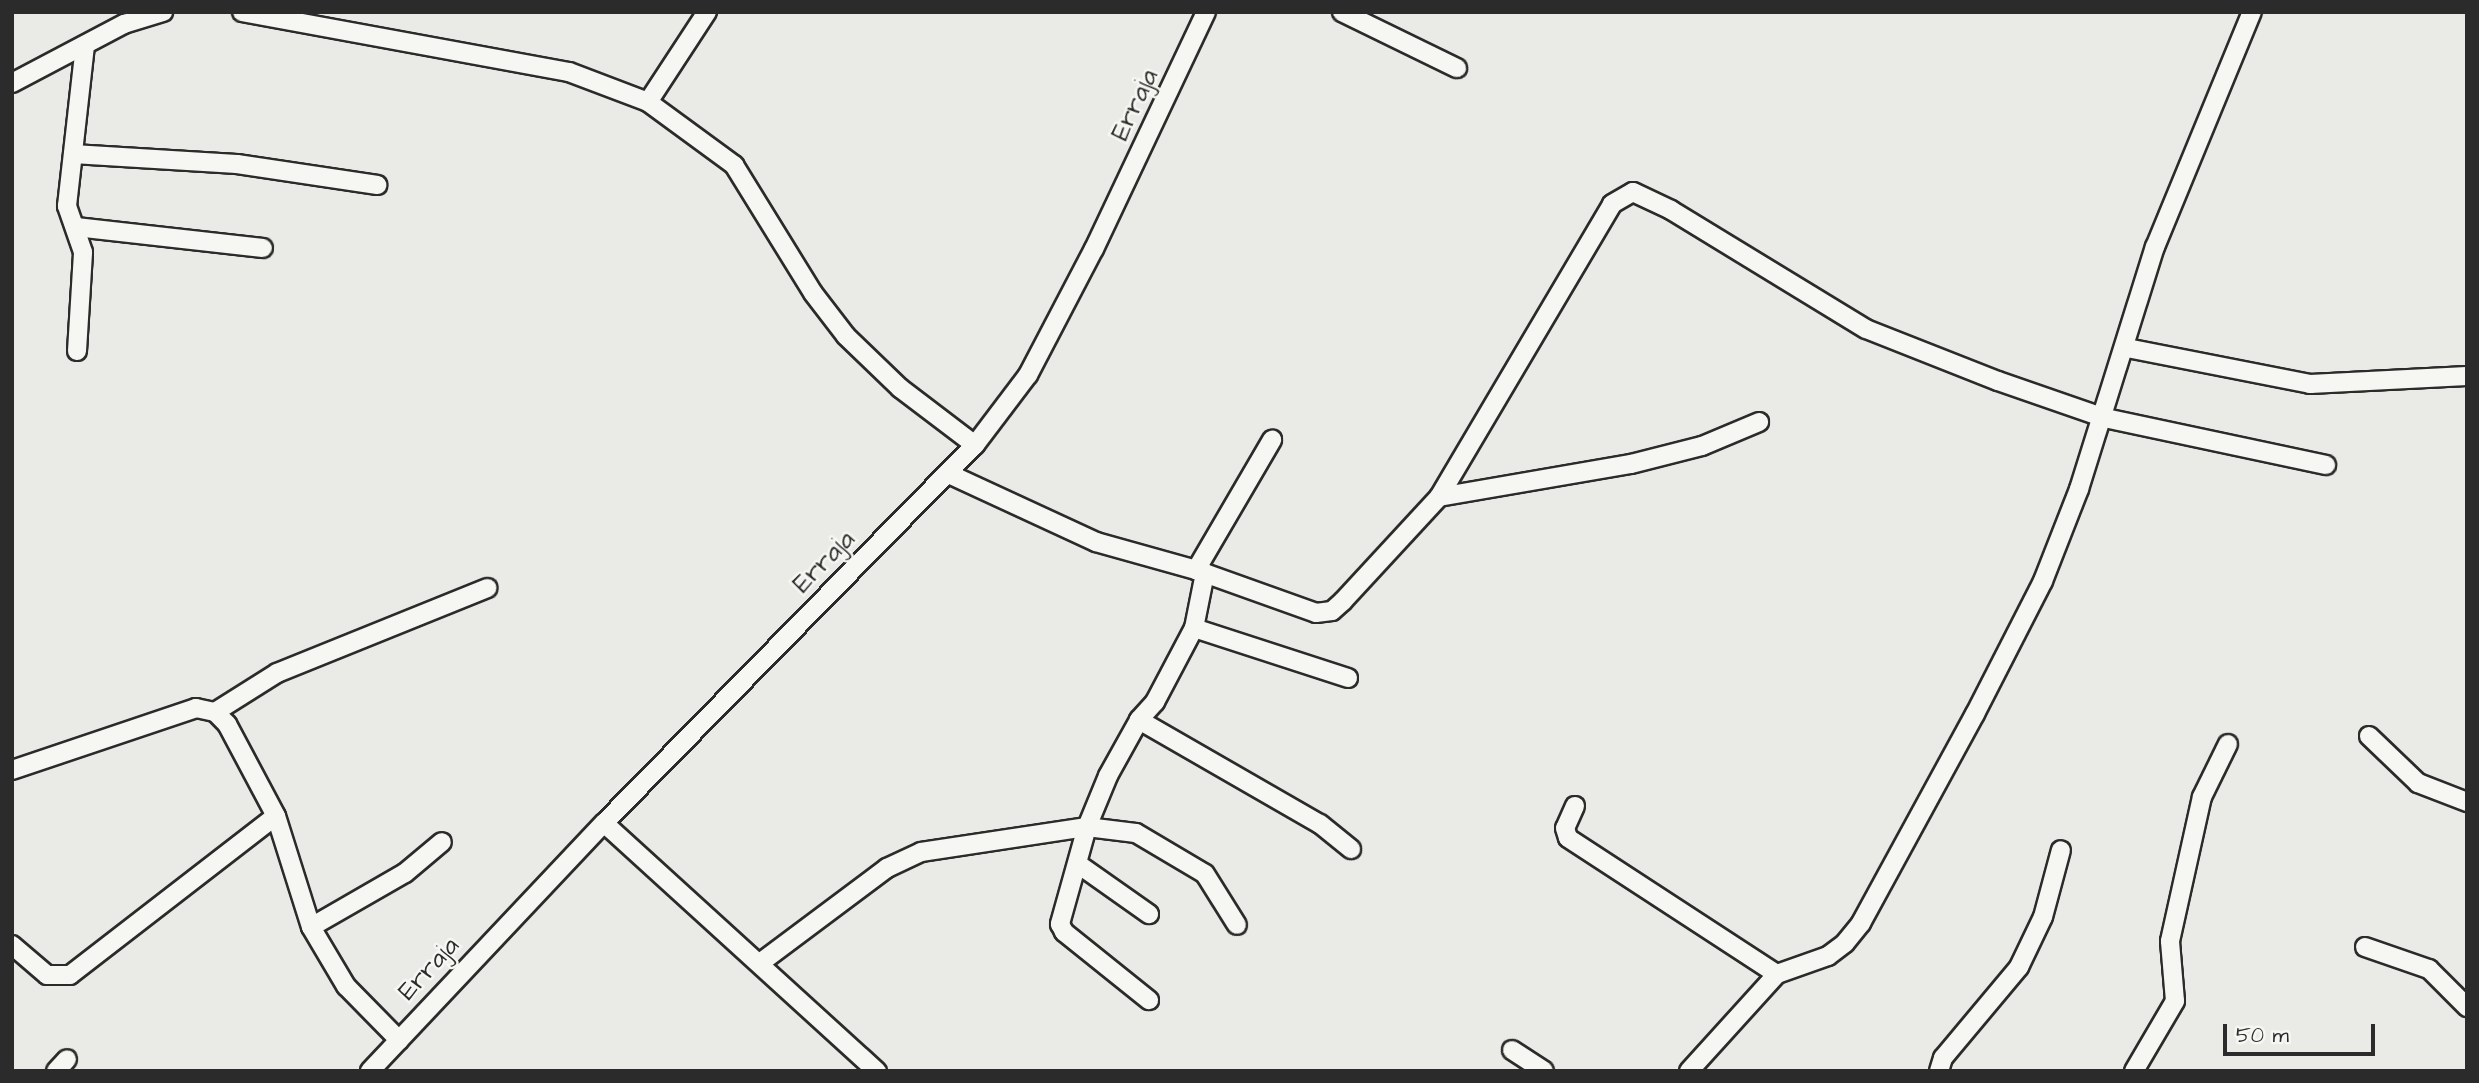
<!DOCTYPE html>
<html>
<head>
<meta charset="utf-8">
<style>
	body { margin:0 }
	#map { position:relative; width:2479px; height:1083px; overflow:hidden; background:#eaeae6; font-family:"Architects Daughter",sans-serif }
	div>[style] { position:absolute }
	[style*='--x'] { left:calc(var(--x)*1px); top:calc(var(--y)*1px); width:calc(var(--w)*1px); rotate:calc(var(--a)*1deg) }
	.roads { filter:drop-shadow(2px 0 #2b2b2b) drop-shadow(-2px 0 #2b2b2b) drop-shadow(0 2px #2b2b2b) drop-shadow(0 -2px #2b2b2b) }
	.minor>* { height:18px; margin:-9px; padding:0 9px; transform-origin:9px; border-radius:9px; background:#f6f6f2 }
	span { translate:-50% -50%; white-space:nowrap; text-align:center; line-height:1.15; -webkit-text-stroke:5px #f6f6f2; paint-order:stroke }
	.street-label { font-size:26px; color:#2b2b2b }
	.frame { position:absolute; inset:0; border:14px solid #2b2b2b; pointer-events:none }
	.scale { position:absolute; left:2223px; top:1024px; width:152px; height:32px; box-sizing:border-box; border:4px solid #2b2b2b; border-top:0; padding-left:9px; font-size:21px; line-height:24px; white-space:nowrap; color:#2b2b2b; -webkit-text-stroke:5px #f6f6f2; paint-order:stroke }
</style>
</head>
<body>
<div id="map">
	<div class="roads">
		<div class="minor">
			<i style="--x:242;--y:12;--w:332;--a:10.4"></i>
			<i style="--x:569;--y:72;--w:85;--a:20.8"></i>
			<i style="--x:648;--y:102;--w:107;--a:36.2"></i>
			<i style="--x:734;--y:165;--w:150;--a:58.3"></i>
			<i style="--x:813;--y:293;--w:54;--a:52.5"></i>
			<i style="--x:846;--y:336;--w:75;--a:43.9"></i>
			<i style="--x:900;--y:388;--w:94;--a:37.2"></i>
			<i style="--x:1342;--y:12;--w:128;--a:26"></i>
			<i style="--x:12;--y:83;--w:127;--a:-27.8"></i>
			<i style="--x:124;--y:24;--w:41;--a:-17.1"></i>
			<i style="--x:648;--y:102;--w:108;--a:-56.8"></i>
			<i style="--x:73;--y:154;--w:164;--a:3.5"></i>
			<i style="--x:237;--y:164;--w:142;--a:8.5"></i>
			<i style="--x:76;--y:227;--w:188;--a:6.4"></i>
			<i style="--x:2127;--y:348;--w:187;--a:11.1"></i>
			<i style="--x:2310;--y:384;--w:157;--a:-2.9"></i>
			<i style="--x:77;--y:351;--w:99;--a:-86.5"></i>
			<i style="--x:83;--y:252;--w:49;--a:-109.2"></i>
			<i style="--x:67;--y:206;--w:162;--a:-83.6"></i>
			<i style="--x:949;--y:474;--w:162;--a:24.8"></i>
			<i style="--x:1096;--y:542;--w:104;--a:15.6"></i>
			<i style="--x:1196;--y:570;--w:127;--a:19.7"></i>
			<i style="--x:1316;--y:613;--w:16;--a:-7"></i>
			<i style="--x:1332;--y:611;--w:15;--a:-42"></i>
			<i style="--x:1343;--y:601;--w:142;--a:-47.3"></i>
			<i style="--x:1439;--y:497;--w:195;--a:-9.8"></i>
			<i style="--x:1631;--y:464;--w:73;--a:-14.2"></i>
			<i style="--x:1702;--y:446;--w:62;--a:-22.8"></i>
			<i style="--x:1439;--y:497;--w:340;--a:-59.4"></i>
			<i style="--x:1612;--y:204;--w:24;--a:-30"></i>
			<i style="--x:1633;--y:192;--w:42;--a:25.3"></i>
			<i style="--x:1671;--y:210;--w:228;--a:31.4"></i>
			<i style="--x:1866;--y:329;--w:142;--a:21.5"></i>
			<i style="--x:1998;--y:381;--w:113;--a:19.1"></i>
			<i style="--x:2105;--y:418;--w:226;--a:12"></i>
			<i style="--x:1196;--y:570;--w:151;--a:-59.7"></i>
			<i style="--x:1205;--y:573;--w:56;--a:101.3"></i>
			<i style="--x:1194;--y:628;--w:84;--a:117.8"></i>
			<i style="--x:1155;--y:702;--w:24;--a:132"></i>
			<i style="--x:1139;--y:720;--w:209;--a:29.9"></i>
			<i style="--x:1320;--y:824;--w:40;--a:39"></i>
			<i style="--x:1194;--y:628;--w:162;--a:18"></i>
			<i style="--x:215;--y:712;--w:73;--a:-32.2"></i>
			<i style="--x:277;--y:673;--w:227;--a:-22"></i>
			<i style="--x:1139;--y:720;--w:64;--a:119"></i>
			<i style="--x:1108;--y:776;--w:55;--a:112.4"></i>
			<i style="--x:1087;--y:827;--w:101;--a:105.6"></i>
			<i style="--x:1060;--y:924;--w:9;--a:63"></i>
			<i style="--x:1064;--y:932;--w:109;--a:38.7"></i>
			<i style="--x:2369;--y:736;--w:68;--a:43.8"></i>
			<i style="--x:2418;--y:783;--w:53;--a:21.2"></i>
			<i style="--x:12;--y:770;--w:194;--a:-18.6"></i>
			<i style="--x:196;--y:708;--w:19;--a:12"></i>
			<i style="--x:215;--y:712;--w:17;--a:45"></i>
			<i style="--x:227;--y:724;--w:104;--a:62"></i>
			<i style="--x:276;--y:816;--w:116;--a:72.5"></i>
			<i style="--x:311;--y:927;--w:69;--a:59.3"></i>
			<i style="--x:346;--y:986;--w:76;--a:45.5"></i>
			<i style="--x:1575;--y:806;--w:24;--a:114"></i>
			<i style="--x:1565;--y:828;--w:10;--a:73"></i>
			<i style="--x:1568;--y:838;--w:249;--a:33.1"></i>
			<i style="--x:604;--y:823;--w:369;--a:42.3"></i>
			<i style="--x:1078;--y:864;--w:87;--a:35.2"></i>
			<i style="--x:311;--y:927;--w:108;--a:-29.9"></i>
			<i style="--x:405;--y:873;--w:48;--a:-40"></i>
			<i style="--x:12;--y:945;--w:46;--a:40.6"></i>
			<i style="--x:47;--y:975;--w:23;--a:0"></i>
			<i style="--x:70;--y:975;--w:260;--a:-37.7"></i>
			<i style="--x:2365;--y:947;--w:68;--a:19"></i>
			<i style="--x:2429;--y:969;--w:54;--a:45"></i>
			<i style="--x:760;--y:963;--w:159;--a:-36.8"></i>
			<i style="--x:887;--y:868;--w:38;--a:-25"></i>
			<i style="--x:921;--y:852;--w:168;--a:-8.6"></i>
			<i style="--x:1087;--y:827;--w:49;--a:7"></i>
			<i style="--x:1136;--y:833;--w:80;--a:30.7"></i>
			<i style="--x:1205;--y:874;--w:60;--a:57.9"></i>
			<i style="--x:1512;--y:1050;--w:38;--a:33"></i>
			<i style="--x:56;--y:1071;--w:16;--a:-47"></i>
			<i style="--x:370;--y:1071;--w:341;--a:-46.7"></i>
			<i style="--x:604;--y:823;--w:530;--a:-45.54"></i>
			<i style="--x:975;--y:445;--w:88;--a:-52.9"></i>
			<i style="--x:1028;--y:375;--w:142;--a:-62.4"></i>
			<i style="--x:1094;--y:249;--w:262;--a:-64.7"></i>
			<i style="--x:1689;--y:1071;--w:131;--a:-47.8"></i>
			<i style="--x:1777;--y:974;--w:54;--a:-19.4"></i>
			<i style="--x:1828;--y:956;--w:21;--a:-37"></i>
			<i style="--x:1845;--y:943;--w:26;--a:-51"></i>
			<i style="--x:1861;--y:923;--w:238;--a:-61.4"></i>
			<i style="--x:1975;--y:714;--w:149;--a:-62.9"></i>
			<i style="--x:2043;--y:581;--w:99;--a:-68.6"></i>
			<i style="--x:2079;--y:489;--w:254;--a:-72.6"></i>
			<i style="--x:2155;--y:247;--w:254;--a:-67.6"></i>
			<i style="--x:1939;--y:1071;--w:14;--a:-73"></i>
			<i style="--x:1943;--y:1058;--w:119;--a:-50.1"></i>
			<i style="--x:2019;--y:967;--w:55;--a:-64.4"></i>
			<i style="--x:2043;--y:917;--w:69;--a:-75"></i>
			<i style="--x:2134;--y:1071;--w:81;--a:-59.6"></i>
			<i style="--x:2175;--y:1001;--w:60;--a:-94.8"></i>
			<i style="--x:2170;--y:941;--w:148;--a:-77.5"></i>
			<i style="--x:2202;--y:797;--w:59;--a:-63.9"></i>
		</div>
	</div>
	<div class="street-label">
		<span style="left:1135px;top:105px;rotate:-64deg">Erraja</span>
		<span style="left:824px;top:562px;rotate:-45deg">Erraja</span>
		<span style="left:429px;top:969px;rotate:-47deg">Erraja</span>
	</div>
	<div class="frame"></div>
	<div class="scale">50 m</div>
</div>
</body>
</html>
